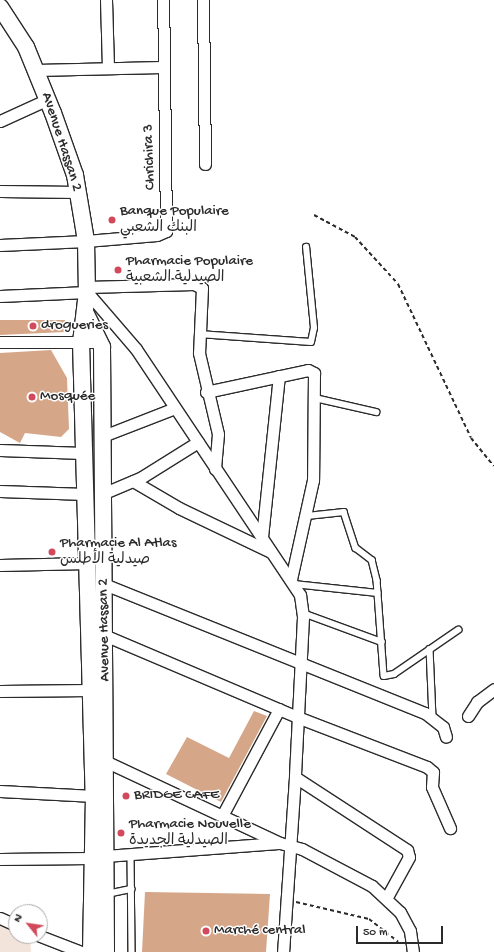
<!DOCTYPE html>
<html>
<head>
<meta charset="utf-8">
<style>
	body { margin:0 }
	#map { position:relative; width:494px; height:952px; overflow:hidden; background:#fff; font-family:"Gochi Hand","Playpen Sans Arabic",sans-serif }
	div>[style] { position:absolute }
	[style*='--x'] { left:calc(var(--x)*1px); top:calc(var(--y)*1px); width:calc(var(--w)*1px); rotate:calc(var(--a)*1deg) }
	.built>* { inset:0; background:#f3e4db }
	.building>* { inset:0; background:#d6a688 }
	.path>* { height:2px; margin-top:-1px; transform-origin:0; background:repeating-linear-gradient(90deg,#2b2b2b 0 4px,transparent 0 7px) }
	.roads { filter:drop-shadow(1px 0 #2b2b2b) drop-shadow(-1px 0 #2b2b2b) drop-shadow(0 1px #2b2b2b) drop-shadow(0 -1px #2b2b2b) }
	.service>* { height:5.5px; margin:-2.75px; padding:0 2.75px; transform-origin:2.75px; border-radius:2.75px; background:#fff }
	.minor>* { height:11px; margin:-5.5px; padding:0 5.5px; transform-origin:5.5px; border-radius:5.5px; background:#fff }
	.secondary>* { height:16px; margin:-8px; padding:0 8px; transform-origin:8px; border-radius:8px; background:#fff }
	.dots>* { width:11px; height:11px; translate:-50% -50%; box-sizing:border-box; border:2px solid #fff; border-radius:50% }
	span { translate:-50% -50%; white-space:nowrap; text-align:center; line-height:1.15; -webkit-text-stroke:3px #fff; paint-order:stroke }
	.street-label { font-size:15px; color:#2b2b2b }
	.poi-label { font-size:15px; color:#2b2b2b }
	.left { translate:0 -50%; text-align:left }
	.north { position:absolute; left:8px; top:904px; width:40px; height:40px; box-sizing:border-box; background:#fff; border:1px solid #aaa; border-radius:50%; rotate:300deg; font-size:11px; font-weight:700; line-height:16px; text-align:center; color:#2b2b2b }
	.north::after { content:''; display:block; margin:auto; width:14px; height:18px; background:#d1495b; clip-path:polygon(50% 0,100% 100%,50% 72%,0 100%) }
	.scale { position:absolute; left:356px; top:926px; width:87px; height:18px; box-sizing:border-box; border:2px solid #2b2b2b; border-top:0; padding-left:5px; font-size:12px; line-height:14px; white-space:nowrap; color:#2b2b2b; -webkit-text-stroke:3px #fff; paint-order:stroke }
</style>
</head>
<body>
<div id="map">
	<div class="built">
		<i style="clip-path:polygon(0 924px,16px 931px,16px 936px,30px 937px,31px 952px,0 952px)"></i>
	</div>
	<div class="building">
		<i style="clip-path:polygon(0 320px,65px 320px,65px 332px,0 335px)"></i>
		<i style="clip-path:polygon(51px 350px,67px 378px,69px 429px,61px 437px,25px 433px,20px 443px,0 432px,0 353px)"></i>
		<i style="clip-path:polygon(254px 711px,267px 716px,221px 802px,166px 774px,187px 737px,229px 758px)"></i>
		<i style="clip-path:polygon(145px 892px,270px 894px,266px 952px,142px 952px)"></i>
	</div>
	<div class="path">
		<i style="--x:314;--y:215;--w:47;--a:28.2"></i>
		<i style="--x:355;--y:237;--w:64;--a:47.5"></i>
		<i style="--x:398;--y:284;--w:170;--a:64.6"></i>
		<i style="--x:471;--y:438;--w:36;--a:51"></i>
		<i style="--x:296;--y:902;--w:75;--a:13.1"></i>
		<i style="--x:369;--y:919;--w:37;--a:38"></i>
	</div>
	<div class="roads">
		<div class="service">
			<i style="--x:199;--y:334;--w:112;--a:4.1"></i>
			<i style="--x:311;--y:342;--w:14;--a:-78"></i>
			<i style="--x:314;--y:328;--w:81;--a:-95.6"></i>
			<i style="--x:315;--y:398;--w:63;--a:12.9"></i>
			<i style="--x:307;--y:516;--w:37;--a:-6"></i>
			<i style="--x:344;--y:512;--w:38;--a:72"></i>
			<i style="--x:356;--y:548;--w:20;--a:37"></i>
			<i style="--x:372;--y:560;--w:21;--a:76"></i>
			<i style="--x:377;--y:580;--w:96;--a:85.8"></i>
			<i style="--x:384;--y:676;--w:10;--a:-11"></i>
			<i style="--x:394;--y:674;--w:78;--a:-34.5"></i>
			<i style="--x:294;--y:584;--w:84;--a:6.1"></i>
			<i style="--x:303;--y:613;--w:84;--a:20.2"></i>
			<i style="--x:430;--y:649;--w:68;--a:87.5"></i>
			<i style="--x:131;--y:854;--w:98;--a:89.4"></i>
			<i style="--x:107;--y:894;--w:25;--a:-12"></i>
		</div>
		<div class="minor">
			<i style="--x:106;--y:0;--w:68;--a:88.3"></i>
			<i style="--x:203;--y:0;--w:164;--a:89.3"></i>
			<i style="--x:36;--y:70;--w:126;--a:-1.4"></i>
			<i style="--x:0;--y:121;--w:53;--a:-24.6"></i>
			<i style="--x:0;--y:191;--w:78;--a:0.7"></i>
			<i style="--x:0;--y:245;--w:86;--a:-2.7"></i>
			<i style="--x:86;--y:241;--w:71;--a:-4.8"></i>
			<i style="--x:157;--y:235;--w:10;--a:-24"></i>
			<i style="--x:166;--y:231;--w:231;--a:-90.7"></i>
			<i style="--x:87;--y:287;--w:107;--a:-1.6"></i>
			<i style="--x:194;--y:284;--w:9;--a:27"></i>
			<i style="--x:202;--y:288;--w:65;--a:92.6"></i>
			<i style="--x:199;--y:353;--w:83;--a:76.8"></i>
			<i style="--x:218;--y:434;--w:35;--a:95"></i>
			<i style="--x:0;--y:296;--w:87;--a:-2.6"></i>
			<i style="--x:87;--y:292;--w:75;--a:49.3"></i>
			<i style="--x:136;--y:349;--w:296;--a:56.3"></i>
			<i style="--x:300;--y:595;--w:22;--a:82"></i>
			<i style="--x:303;--y:617;--w:160;--a:92.9"></i>
			<i style="--x:295;--y:777;--w:175;--a:93.9"></i>
			<i style="--x:0;--y:342;--w:100;--a:0"></i>
			<i style="--x:206;--y:392;--w:104;--a:-12.2"></i>
			<i style="--x:308;--y:370;--w:7;--a:27"></i>
			<i style="--x:314;--y:373;--w:107;--a:90.5"></i>
			<i style="--x:313;--y:480;--w:101;--a:102.5"></i>
			<i style="--x:103;--y:436;--w:77;--a:-21.3"></i>
			<i style="--x:0;--y:450;--w:83;--a:2.1"></i>
			<i style="--x:133;--y:481;--w:53;--a:30.4"></i>
			<i style="--x:179;--y:508;--w:102;--a:25.6"></i>
			<i style="--x:0;--y:491;--w:85;--a:2"></i>
			<i style="--x:102;--y:494;--w:43;--a:-23"></i>
			<i style="--x:142;--y:477;--w:66;--a:-32"></i>
			<i style="--x:262;--y:537;--w:162;--a:-84"></i>
			<i style="--x:0;--y:565;--w:88;--a:-1.3"></i>
			<i style="--x:104;--y:584;--w:346;--a:21.9"></i>
			<i style="--x:425;--y:713;--w:23;--a:38"></i>
			<i style="--x:443;--y:727;--w:10;--a:73"></i>
			<i style="--x:104;--y:635;--w:210;--a:23"></i>
			<i style="--x:297;--y:717;--w:139;--a:21"></i>
			<i style="--x:427;--y:767;--w:8;--a:40"></i>
			<i style="--x:433;--y:772;--w:15;--a:94"></i>
			<i style="--x:432;--y:787;--w:45;--a:66.3"></i>
			<i style="--x:0;--y:691;--w:90;--a:-0.6"></i>
			<i style="--x:468;--y:716;--w:17;--a:-57"></i>
			<i style="--x:477;--y:702;--w:21;--a:-37"></i>
			<i style="--x:107;--y:762;--w:191;--a:25.1"></i>
			<i style="--x:280;--y:843;--w:23;--a:15"></i>
			<i style="--x:302;--y:849;--w:79;--a:27.9"></i>
			<i style="--x:372;--y:886;--w:38;--a:43"></i>
			<i style="--x:400;--y:912;--w:21;--a:62"></i>
			<i style="--x:410;--y:931;--w:21;--a:82"></i>
			<i style="--x:295;--y:777;--w:134;--a:33.1"></i>
			<i style="--x:407;--y:850;--w:7;--a:74"></i>
			<i style="--x:409;--y:857;--w:46;--a:118.8"></i>
			<i style="--x:0;--y:791;--w:94;--a:3"></i>
			<i style="--x:223;--y:814;--w:119;--a:-61.9"></i>
			<i style="--x:105;--y:856;--w:174;--a:-4.3"></i>
			<i style="--x:0;--y:859;--w:91;--a:-0.6"></i>
			<i style="--x:0;--y:918;--w:17;--a:24"></i>
			<i style="--x:40;--y:936;--w:44;--a:21.3"></i>
		</div>
		<div class="secondary">
			<i style="--x:0;--y:7;--w:48;--a:57"></i>
			<i style="--x:26;--y:47;--w:71;--a:67.8"></i>
			<i style="--x:53;--y:113;--w:66;--a:70.5"></i>
			<i style="--x:75;--y:175;--w:67;--a:80.5"></i>
			<i style="--x:86;--y:241;--w:51;--a:88.9"></i>
			<i style="--x:87;--y:292;--w:50;--a:96.8"></i>
			<i style="--x:81;--y:342;--w:454;--a:88.4"></i>
			<i style="--x:94;--y:796;--w:156;--a:91.1"></i>
			<i style="--x:85;--y:312;--w:39;--a:64"></i>
			<i style="--x:102;--y:347;--w:605;--a:89.62"></i>
		</div>
	</div>
	<div class="dots">
		<i style="left:112px;top:220px;background:#d1495b"></i>
		<i style="left:118px;top:270px;background:#d1495b"></i>
		<i style="left:33px;top:326px;background:#d1495b"></i>
		<i style="left:32px;top:397px;background:#d1495b"></i>
		<i style="left:52px;top:552px;background:#d1495b"></i>
		<i style="left:126px;top:796px;background:#d1495b"></i>
		<i style="left:121px;top:833px;background:#d1495b"></i>
		<i style="left:206px;top:931px;background:#d1495b"></i>
	</div>
	<div class="street-label">
		<span style="left:61px;top:142px;rotate:72deg">Avenue Hassan 2</span>
		<span style="left:150px;top:157px;rotate:-92deg">Chrichira 3</span>
		<span style="left:105px;top:630px;rotate:-91deg">Avenue Hassan 2</span>
	</div>
	<div class="poi-label">
		<span class="left" style="left:120px;top:220px">Banque Populaire<br>البنك الشعبي</span>
		<span class="left" style="left:126px;top:270px">Pharmacie Populaire<br>الصيدلية الشعبية</span>
		<span class="left" style="left:41px;top:326px">drogueries</span>
		<span class="left" style="left:40px;top:397px">Mosquée</span>
		<span class="left" style="left:60px;top:552px">Pharmacie Al Atlas<br>صيدلية الأطلس</span>
		<span class="left" style="left:134px;top:796px">BRIDGE CAFE</span>
		<span class="left" style="left:129px;top:833px">Pharmacie Nouvelle<br>الصيدلية الجديدة</span>
		<span class="left" style="left:214px;top:931px">Marché central</span>
	</div>
	<div class="north">N</div>
	<div class="scale">50 m</div>
</div>
</body>
</html>
